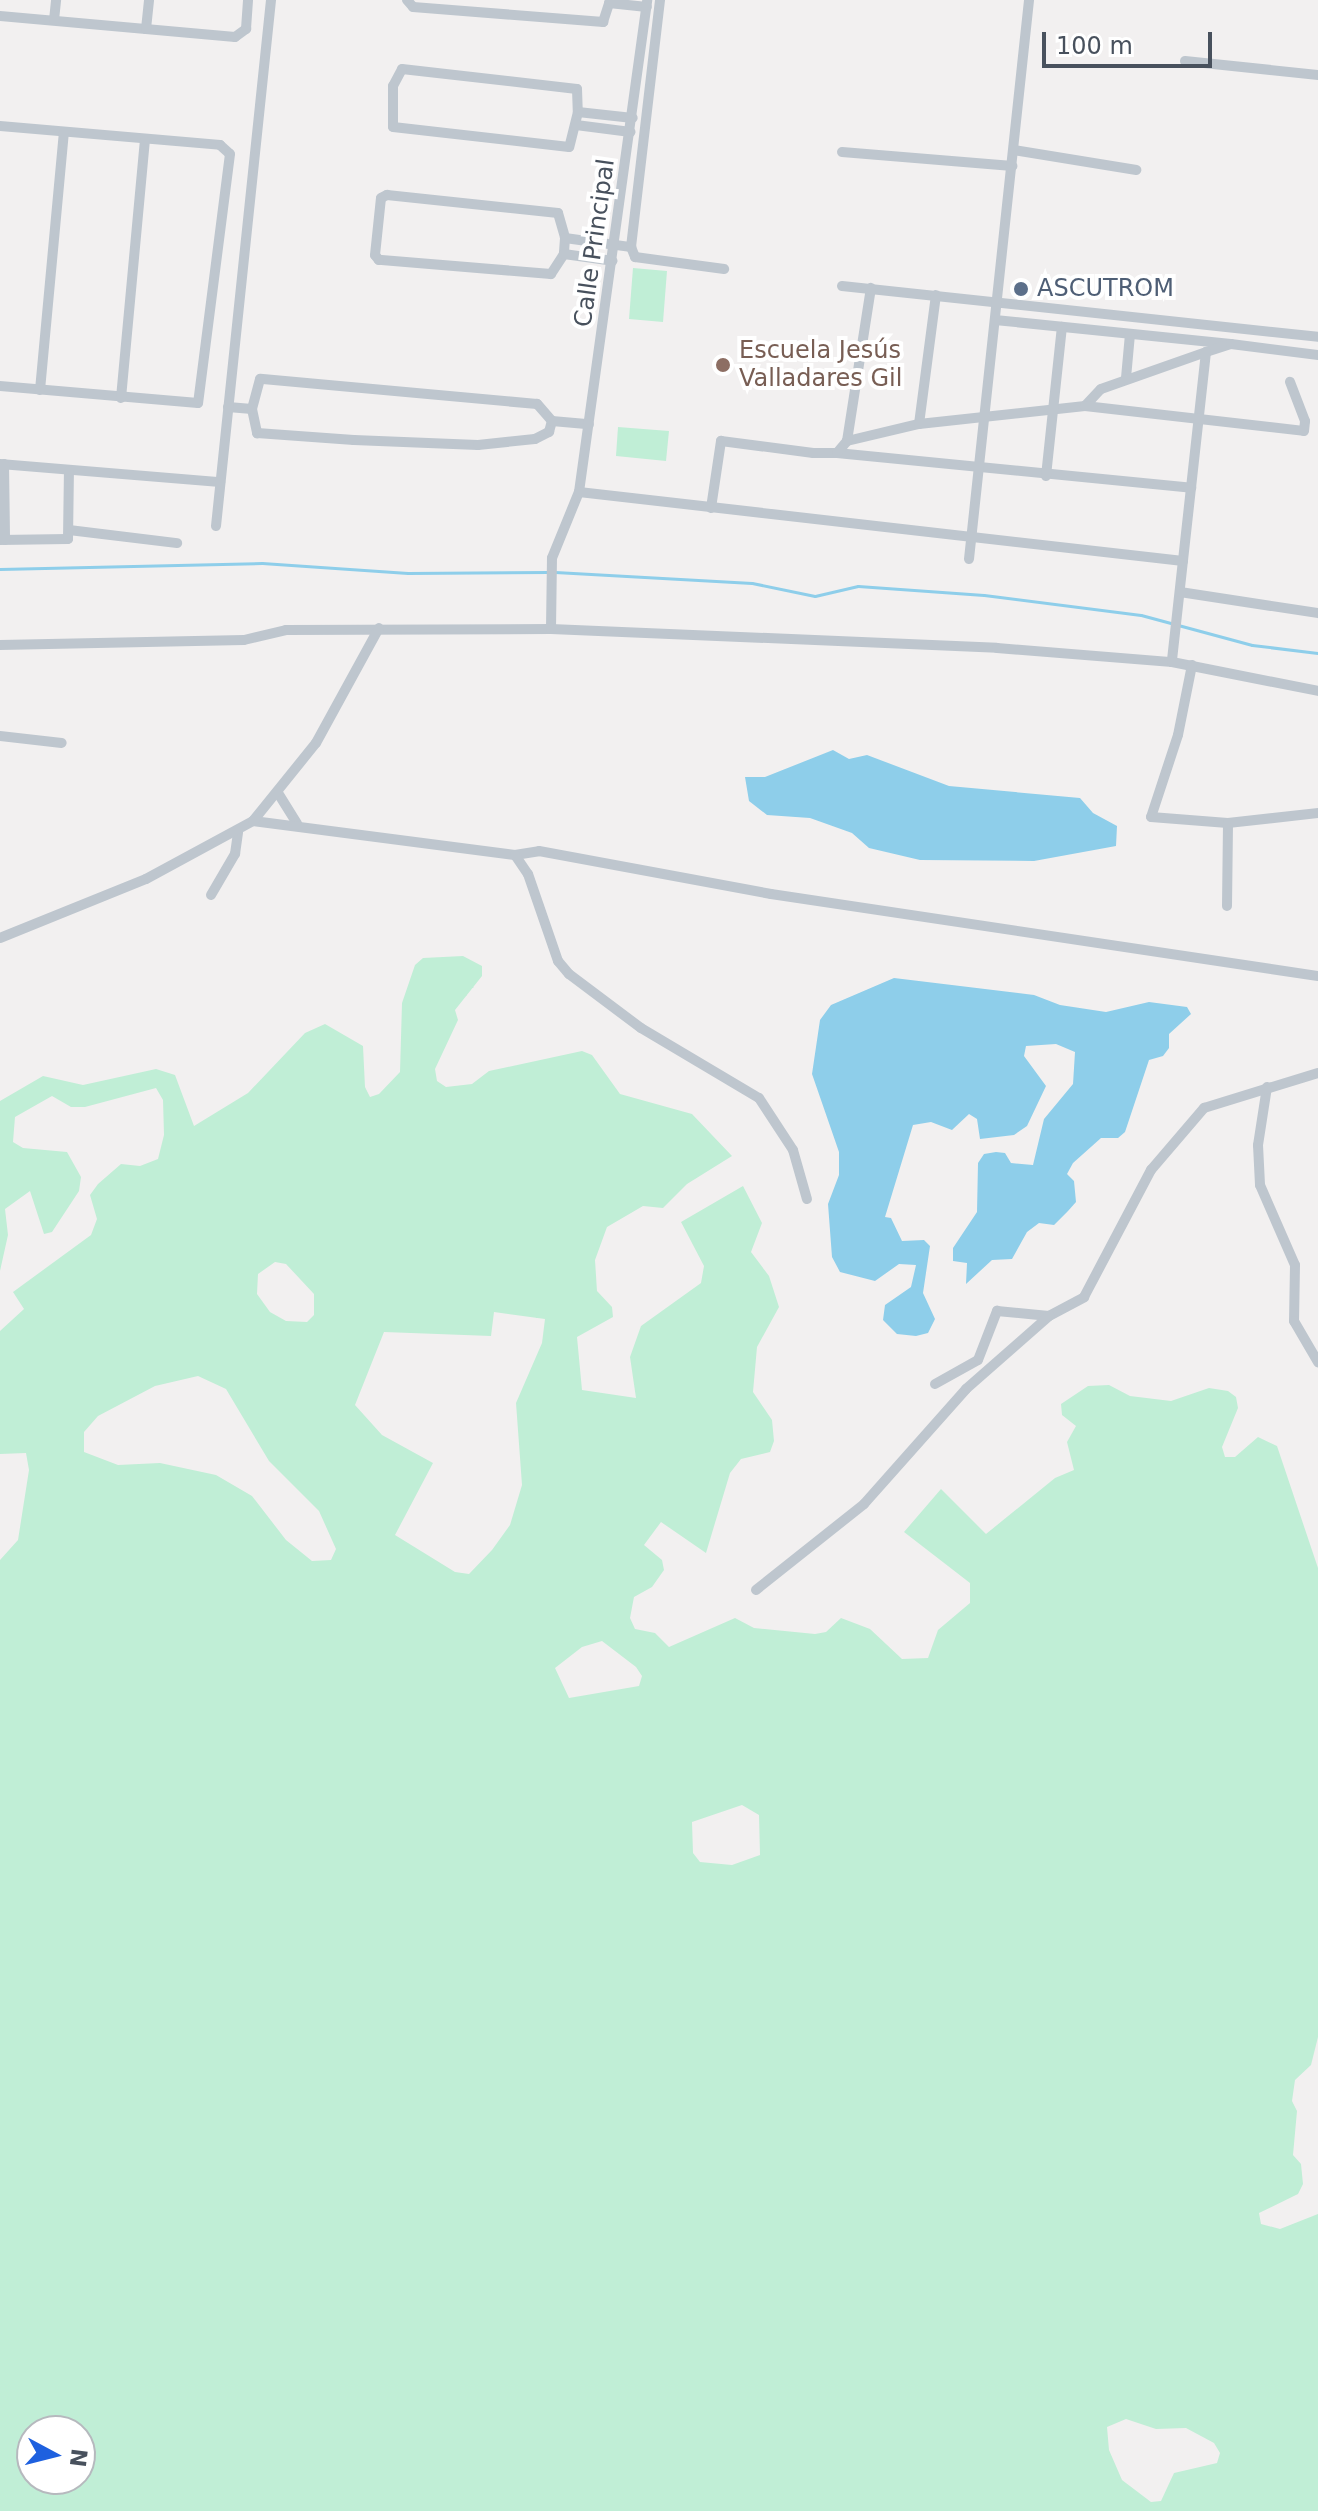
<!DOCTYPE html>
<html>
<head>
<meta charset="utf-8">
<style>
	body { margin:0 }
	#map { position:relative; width:1318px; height:2511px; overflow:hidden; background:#f2f0f0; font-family:"DejaVu Sans",sans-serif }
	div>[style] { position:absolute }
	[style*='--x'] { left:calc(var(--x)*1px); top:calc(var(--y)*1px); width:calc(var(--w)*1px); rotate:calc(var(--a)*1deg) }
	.green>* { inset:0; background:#c0eed6 }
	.water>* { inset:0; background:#8eceea }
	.stream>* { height:3px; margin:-1.5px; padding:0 1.5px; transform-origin:1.5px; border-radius:1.5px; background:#8eceea }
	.minor>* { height:10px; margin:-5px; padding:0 5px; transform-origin:5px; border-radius:5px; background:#bec6ce }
	.dots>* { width:22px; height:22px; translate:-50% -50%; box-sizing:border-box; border:4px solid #fff; border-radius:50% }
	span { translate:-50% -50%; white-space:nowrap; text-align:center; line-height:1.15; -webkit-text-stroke:8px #fff; paint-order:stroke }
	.street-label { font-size:24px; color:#48515d }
	.service-label { font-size:24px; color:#4e5e75 }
	.left { translate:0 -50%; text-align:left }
	.education-label { font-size:24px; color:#785e54 }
	.north { position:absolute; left:16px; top:2415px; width:80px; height:80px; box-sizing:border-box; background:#fff; border:2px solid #b6b9be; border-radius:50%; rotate:97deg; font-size:22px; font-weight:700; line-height:32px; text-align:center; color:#48515d }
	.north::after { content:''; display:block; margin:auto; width:28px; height:36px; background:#1e60df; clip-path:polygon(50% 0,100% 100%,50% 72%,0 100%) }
	.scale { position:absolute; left:1042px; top:32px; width:170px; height:36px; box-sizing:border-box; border:4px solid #48515d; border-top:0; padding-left:10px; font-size:24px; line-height:28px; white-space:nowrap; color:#48515d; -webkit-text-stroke:6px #fff; paint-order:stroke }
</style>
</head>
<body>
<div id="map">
	<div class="green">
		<i style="clip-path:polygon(633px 268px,667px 271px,663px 322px,629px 319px)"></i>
		<i style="clip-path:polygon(618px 427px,669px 431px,666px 461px,616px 456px)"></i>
		<i style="clip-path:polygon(evenodd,463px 956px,482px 966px,482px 976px,455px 1010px,458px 1020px,435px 1069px,437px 1081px,446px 1087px,472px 1084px,489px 1071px,582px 1051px,592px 1055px,620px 1094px,692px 1114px,732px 1156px,687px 1184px,663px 1208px,643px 1206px,607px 1227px,595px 1260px,597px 1291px,612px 1307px,613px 1317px,577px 1337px,582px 1390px,636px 1398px,630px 1357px,641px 1326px,701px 1283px,704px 1266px,681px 1222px,743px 1186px,762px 1223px,751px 1252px,769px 1276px,779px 1307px,757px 1347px,753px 1392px,772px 1420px,774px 1441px,770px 1452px,741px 1459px,730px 1473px,706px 1553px,661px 1522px,644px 1545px,662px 1560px,664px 1570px,652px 1587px,634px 1597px,630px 1618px,635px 1629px,655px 1633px,669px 1647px,735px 1618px,754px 1628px,815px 1634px,826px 1632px,841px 1618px,870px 1629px,902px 1659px,928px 1658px,938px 1630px,970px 1603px,970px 1583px,904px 1532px,941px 1489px,986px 1534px,1055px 1478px,1074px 1470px,1067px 1442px,1076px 1426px,1062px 1415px,1061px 1404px,1088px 1386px,1109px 1385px,1130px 1396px,1171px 1401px,1209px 1388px,1228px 1391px,1236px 1397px,1238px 1408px,1222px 1447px,1225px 1457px,1235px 1457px,1258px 1437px,1277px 1446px,1318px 1568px,1318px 2037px,1311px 2065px,1295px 2080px,1292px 2101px,1297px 2111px,1293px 2155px,1301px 2164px,1303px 2184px,1298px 2194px,1259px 2213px,1261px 2224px,1280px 2229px,1318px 2214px,1318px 2511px,0 2511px,0 1560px,18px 1540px,29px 1470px,26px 1453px,0 1454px,0 1331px,24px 1309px,13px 1292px,91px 1235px,97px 1219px,90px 1195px,98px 1184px,121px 1164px,140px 1166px,158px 1159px,164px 1135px,163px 1100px,156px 1088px,85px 1107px,71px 1107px,52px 1096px,15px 1117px,13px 1142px,23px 1148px,67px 1152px,81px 1177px,79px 1191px,52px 1232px,44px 1234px,30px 1191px,5px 1209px,8px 1235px,0 1271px,0 1101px,43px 1076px,83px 1085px,156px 1069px,175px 1075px,194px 1126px,248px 1093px,305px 1033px,325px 1024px,363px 1046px,365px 1087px,370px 1097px,379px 1094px,400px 1072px,402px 1003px,415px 965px,423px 958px,463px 956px,275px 1262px,286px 1264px,314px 1294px,314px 1315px,307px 1322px,286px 1321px,270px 1312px,257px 1294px,258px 1274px,275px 1262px,463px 956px,494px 1312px,545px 1319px,542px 1343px,516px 1403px,522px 1485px,510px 1525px,492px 1550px,469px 1574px,455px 1572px,395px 1535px,433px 1463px,382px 1435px,355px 1405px,384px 1332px,491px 1336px,494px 1312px,463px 956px,198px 1376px,226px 1389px,269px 1461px,319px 1511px,336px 1549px,331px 1560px,312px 1561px,286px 1540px,252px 1496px,216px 1475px,160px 1463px,118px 1465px,84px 1452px,84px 1432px,98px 1416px,155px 1386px,198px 1376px,463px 956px,602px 1641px,636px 1667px,642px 1676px,639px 1686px,569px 1698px,555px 1668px,582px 1647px,602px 1641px,463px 956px,742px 1805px,759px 1815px,760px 1855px,732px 1865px,700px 1862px,693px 1853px,692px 1822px,742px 1805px,463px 956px,1126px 2419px,1156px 2429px,1186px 2428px,1214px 2443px,1220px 2453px,1217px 2463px,1174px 2473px,1161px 2501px,1151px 2502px,1122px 2480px,1109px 2450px,1107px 2427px,1126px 2419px,463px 956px,32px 2431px,80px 2431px,80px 2479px,32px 2479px,32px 2431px)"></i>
	</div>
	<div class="water">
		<i style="clip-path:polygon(833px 750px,849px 759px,867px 755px,949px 786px,1080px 798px,1093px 813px,1117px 826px,1116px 846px,1034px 861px,920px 860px,869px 848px,852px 833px,810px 818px,767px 815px,749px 801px,745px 777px,765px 777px)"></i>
		<i style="clip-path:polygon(894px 978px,1034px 995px,1060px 1005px,1106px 1012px,1149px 1002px,1187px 1007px,1191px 1014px,1169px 1034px,1169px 1048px,1163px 1056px,1149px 1060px,1125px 1132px,1118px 1138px,1101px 1138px,1073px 1163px,1067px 1174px,1074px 1181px,1076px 1202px,1068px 1211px,1054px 1225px,1039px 1223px,1027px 1232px,1012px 1259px,992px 1260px,966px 1284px,967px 1263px,953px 1261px,953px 1248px,977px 1212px,978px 1163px,984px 1154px,996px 1152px,1005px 1153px,1011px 1163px,1033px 1165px,1044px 1119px,1073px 1084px,1075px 1052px,1056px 1044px,1026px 1046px,1024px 1056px,1046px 1086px,1027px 1126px,1014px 1135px,980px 1139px,977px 1119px,969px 1114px,952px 1130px,931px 1122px,913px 1125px,885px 1217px,891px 1218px,902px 1241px,924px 1240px,930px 1246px,923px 1293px,935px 1319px,928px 1333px,916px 1336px,897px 1334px,883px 1320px,885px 1305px,911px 1287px,916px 1265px,899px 1264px,875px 1281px,840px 1272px,832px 1257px,828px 1204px,839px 1175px,839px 1152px,812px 1074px,820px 1020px,831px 1005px)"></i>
	</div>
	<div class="stream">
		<i style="--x:0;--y:569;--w:262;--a:-1.3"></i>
		<i style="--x:262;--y:563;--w:146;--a:3.9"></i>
		<i style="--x:408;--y:573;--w:140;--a:-0.4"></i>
		<i style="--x:555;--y:572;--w:197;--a:3.2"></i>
		<i style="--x:752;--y:583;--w:64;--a:11.7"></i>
		<i style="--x:815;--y:596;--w:44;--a:-13.1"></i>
		<i style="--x:858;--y:586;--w:126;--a:4.1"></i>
		<i style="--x:984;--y:595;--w:158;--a:7.3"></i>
		<i style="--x:1141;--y:615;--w:115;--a:15.1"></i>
		<i style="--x:1252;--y:645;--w:66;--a:6.9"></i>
	</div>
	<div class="minor">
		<i style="--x:407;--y:0;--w:9;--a:49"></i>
		<i style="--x:413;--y:7;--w:191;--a:4.5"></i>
		<i style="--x:603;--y:22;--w:23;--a:-72"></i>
		<i style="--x:609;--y:3;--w:38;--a:6"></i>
		<i style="--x:0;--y:16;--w:236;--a:5.1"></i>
		<i style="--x:235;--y:37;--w:14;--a:-36"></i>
		<i style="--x:246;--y:29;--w:29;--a:-86"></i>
		<i style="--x:54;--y:20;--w:20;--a:-84"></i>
		<i style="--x:146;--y:29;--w:29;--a:-84"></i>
		<i style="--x:1185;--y:61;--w:134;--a:6"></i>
		<i style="--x:402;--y:69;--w:176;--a:6.5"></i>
		<i style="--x:577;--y:89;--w:23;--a:88"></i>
		<i style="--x:578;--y:112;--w:36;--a:104"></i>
		<i style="--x:569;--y:147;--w:177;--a:-173.5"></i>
		<i style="--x:393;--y:127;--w:41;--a:-90"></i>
		<i style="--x:393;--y:86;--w:19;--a:-62"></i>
		<i style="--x:578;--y:112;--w:55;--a:6.2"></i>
		<i style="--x:576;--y:125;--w:55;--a:7.3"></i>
		<i style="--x:0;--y:126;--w:221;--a:4.9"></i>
		<i style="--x:220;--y:145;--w:13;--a:42"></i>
		<i style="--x:230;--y:154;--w:251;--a:97.3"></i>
		<i style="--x:198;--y:403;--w:199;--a:-175.1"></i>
		<i style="--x:1014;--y:150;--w:124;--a:9.3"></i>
		<i style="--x:842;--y:152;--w:171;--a:4.7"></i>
		<i style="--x:387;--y:195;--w:172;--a:6"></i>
		<i style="--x:558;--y:213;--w:26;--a:74"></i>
		<i style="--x:565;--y:238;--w:16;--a:94"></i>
		<i style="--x:564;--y:254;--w:24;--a:123"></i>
		<i style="--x:551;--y:274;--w:173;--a:-175.3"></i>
		<i style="--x:379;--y:260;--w:6;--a:-129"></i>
		<i style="--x:375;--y:255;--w:57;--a:-84"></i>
		<i style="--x:381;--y:198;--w:7;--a:-27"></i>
		<i style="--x:565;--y:238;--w:67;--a:7.8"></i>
		<i style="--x:631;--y:247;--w:11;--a:68"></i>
		<i style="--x:635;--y:257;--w:90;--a:7.7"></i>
		<i style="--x:631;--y:247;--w:249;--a:-83.3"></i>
		<i style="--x:564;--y:254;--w:49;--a:8.1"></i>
		<i style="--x:842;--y:286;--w:479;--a:6.1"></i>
		<i style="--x:995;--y:320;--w:237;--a:5.8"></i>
		<i style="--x:1206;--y:352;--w:26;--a:-18"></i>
		<i style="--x:1231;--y:344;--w:88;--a:7.2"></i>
		<i style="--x:1126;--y:378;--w:44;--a:-84.8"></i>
		<i style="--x:40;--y:390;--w:259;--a:-84.7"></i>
		<i style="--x:121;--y:398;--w:258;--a:-84.7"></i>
		<i style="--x:1085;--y:406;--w:23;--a:-47"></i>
		<i style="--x:1101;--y:389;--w:111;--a:-19.4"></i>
		<i style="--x:1206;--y:352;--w:312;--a:96.3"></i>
		<i style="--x:228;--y:407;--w:24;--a:5"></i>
		<i style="--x:252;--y:409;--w:25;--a:78"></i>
		<i style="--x:257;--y:433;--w:97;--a:4.1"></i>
		<i style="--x:354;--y:440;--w:124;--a:2.3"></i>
		<i style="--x:478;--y:445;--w:57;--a:-6"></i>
		<i style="--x:535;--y:439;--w:16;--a:-27"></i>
		<i style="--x:549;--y:432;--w:11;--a:-75"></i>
		<i style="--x:552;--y:421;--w:23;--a:-131"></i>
		<i style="--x:537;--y:404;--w:278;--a:-174.8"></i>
		<i style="--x:260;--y:379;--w:31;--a:105"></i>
		<i style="--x:552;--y:421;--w:37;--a:5"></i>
		<i style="--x:919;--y:424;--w:130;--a:-82.5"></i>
		<i style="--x:847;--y:441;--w:74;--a:-13.3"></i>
		<i style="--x:919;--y:424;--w:167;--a:-6.2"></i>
		<i style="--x:1085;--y:406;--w:220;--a:6.5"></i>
		<i style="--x:1304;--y:431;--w:10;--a:-84"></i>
		<i style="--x:1305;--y:421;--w:42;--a:-111"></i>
		<i style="--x:837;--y:453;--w:356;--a:5.6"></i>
		<i style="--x:0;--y:464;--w:221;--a:4.7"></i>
		<i style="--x:4;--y:464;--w:76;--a:89.2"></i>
		<i style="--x:1046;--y:476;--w:150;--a:-83.9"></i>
		<i style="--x:579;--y:492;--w:497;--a:-82.1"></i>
		<i style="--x:711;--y:508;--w:68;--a:-81.5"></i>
		<i style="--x:721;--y:441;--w:93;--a:7.4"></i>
		<i style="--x:813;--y:453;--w:24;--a:0"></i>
		<i style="--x:837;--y:453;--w:16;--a:-50"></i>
		<i style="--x:847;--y:441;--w:155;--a:-81.1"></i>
		<i style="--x:216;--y:526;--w:529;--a:-84.03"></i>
		<i style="--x:69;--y:530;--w:109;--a:6.9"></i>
		<i style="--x:0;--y:540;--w:68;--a:-0.8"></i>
		<i style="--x:68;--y:539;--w:68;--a:-89.2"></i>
		<i style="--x:969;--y:559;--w:562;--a:-83.87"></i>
		<i style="--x:1180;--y:592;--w:140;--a:8.7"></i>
		<i style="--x:551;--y:629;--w:71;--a:-89.2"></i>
		<i style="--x:552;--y:558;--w:71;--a:-67.8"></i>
		<i style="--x:579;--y:492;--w:608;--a:6.52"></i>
		<i style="--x:0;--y:645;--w:244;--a:-1.2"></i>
		<i style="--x:244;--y:640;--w:43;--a:-13.4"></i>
		<i style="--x:286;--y:630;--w:265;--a:-0.2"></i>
		<i style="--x:551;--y:629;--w:446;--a:2.4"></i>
		<i style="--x:997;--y:648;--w:176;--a:4.6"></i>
		<i style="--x:1172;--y:662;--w:149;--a:11.2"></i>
		<i style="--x:1192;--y:665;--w:71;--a:101.3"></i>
		<i style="--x:1178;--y:735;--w:86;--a:108.2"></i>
		<i style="--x:1151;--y:817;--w:77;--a:4.5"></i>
		<i style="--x:1228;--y:823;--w:91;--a:-6.3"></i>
		<i style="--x:0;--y:736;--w:62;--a:6.4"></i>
		<i style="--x:278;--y:793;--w:36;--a:58"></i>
		<i style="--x:253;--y:821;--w:264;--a:7.4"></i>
		<i style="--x:515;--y:855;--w:24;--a:-9"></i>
		<i style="--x:539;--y:851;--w:236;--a:10.5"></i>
		<i style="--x:771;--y:894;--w:553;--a:8.53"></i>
		<i style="--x:515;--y:855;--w:23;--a:56"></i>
		<i style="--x:528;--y:874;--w:92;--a:71"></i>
		<i style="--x:558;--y:961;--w:17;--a:50"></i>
		<i style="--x:569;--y:974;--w:90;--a:36.9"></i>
		<i style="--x:641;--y:1028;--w:137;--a:30.7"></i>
		<i style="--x:759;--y:1098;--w:62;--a:56.8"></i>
		<i style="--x:793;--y:1150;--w:51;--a:74.1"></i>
		<i style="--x:211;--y:895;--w:48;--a:-59.7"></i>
		<i style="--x:235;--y:854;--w:22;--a:-82"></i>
		<i style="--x:1227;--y:906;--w:83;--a:-89.3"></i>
		<i style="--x:0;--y:938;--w:157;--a:-22"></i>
		<i style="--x:146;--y:879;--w:122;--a:-28.5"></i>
		<i style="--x:253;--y:821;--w:100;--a:-51.1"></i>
		<i style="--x:316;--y:743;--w:131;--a:-61.3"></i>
		<i style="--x:1267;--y:1087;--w:59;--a:98.8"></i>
		<i style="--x:1258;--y:1145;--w:40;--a:87.1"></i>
		<i style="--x:1260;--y:1185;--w:87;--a:66.4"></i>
		<i style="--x:1295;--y:1265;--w:56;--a:91"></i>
		<i style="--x:1294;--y:1321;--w:48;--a:59.7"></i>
		<i style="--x:935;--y:1384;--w:49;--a:-29.2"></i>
		<i style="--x:978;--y:1360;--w:53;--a:-68.8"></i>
		<i style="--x:997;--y:1311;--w:52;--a:5.5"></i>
		<i style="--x:1049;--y:1316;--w:40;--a:-28"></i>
		<i style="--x:1084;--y:1297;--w:144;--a:-62.2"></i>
		<i style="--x:1151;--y:1170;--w:82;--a:-49.5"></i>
		<i style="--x:1204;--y:1108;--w:119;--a:-17.1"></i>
		<i style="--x:756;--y:1590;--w:138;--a:-38.5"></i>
		<i style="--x:864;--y:1504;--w:154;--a:-48.4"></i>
		<i style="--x:966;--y:1389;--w:111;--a:-41.3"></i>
	</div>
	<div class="dots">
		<i style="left:1021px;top:289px;background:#5c6f8a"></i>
		<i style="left:723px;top:365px;background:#8d6e63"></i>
	</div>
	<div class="street-label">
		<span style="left:595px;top:243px;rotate:-82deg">Calle Principal</span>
	</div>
	<div class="service-label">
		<span class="left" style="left:1037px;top:289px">ASCUTROM</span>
	</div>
	<div class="education-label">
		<span class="left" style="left:739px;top:365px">Escuela Jesús<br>Valladares Gil</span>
	</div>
	<div class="north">N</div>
	<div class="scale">100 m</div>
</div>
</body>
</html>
